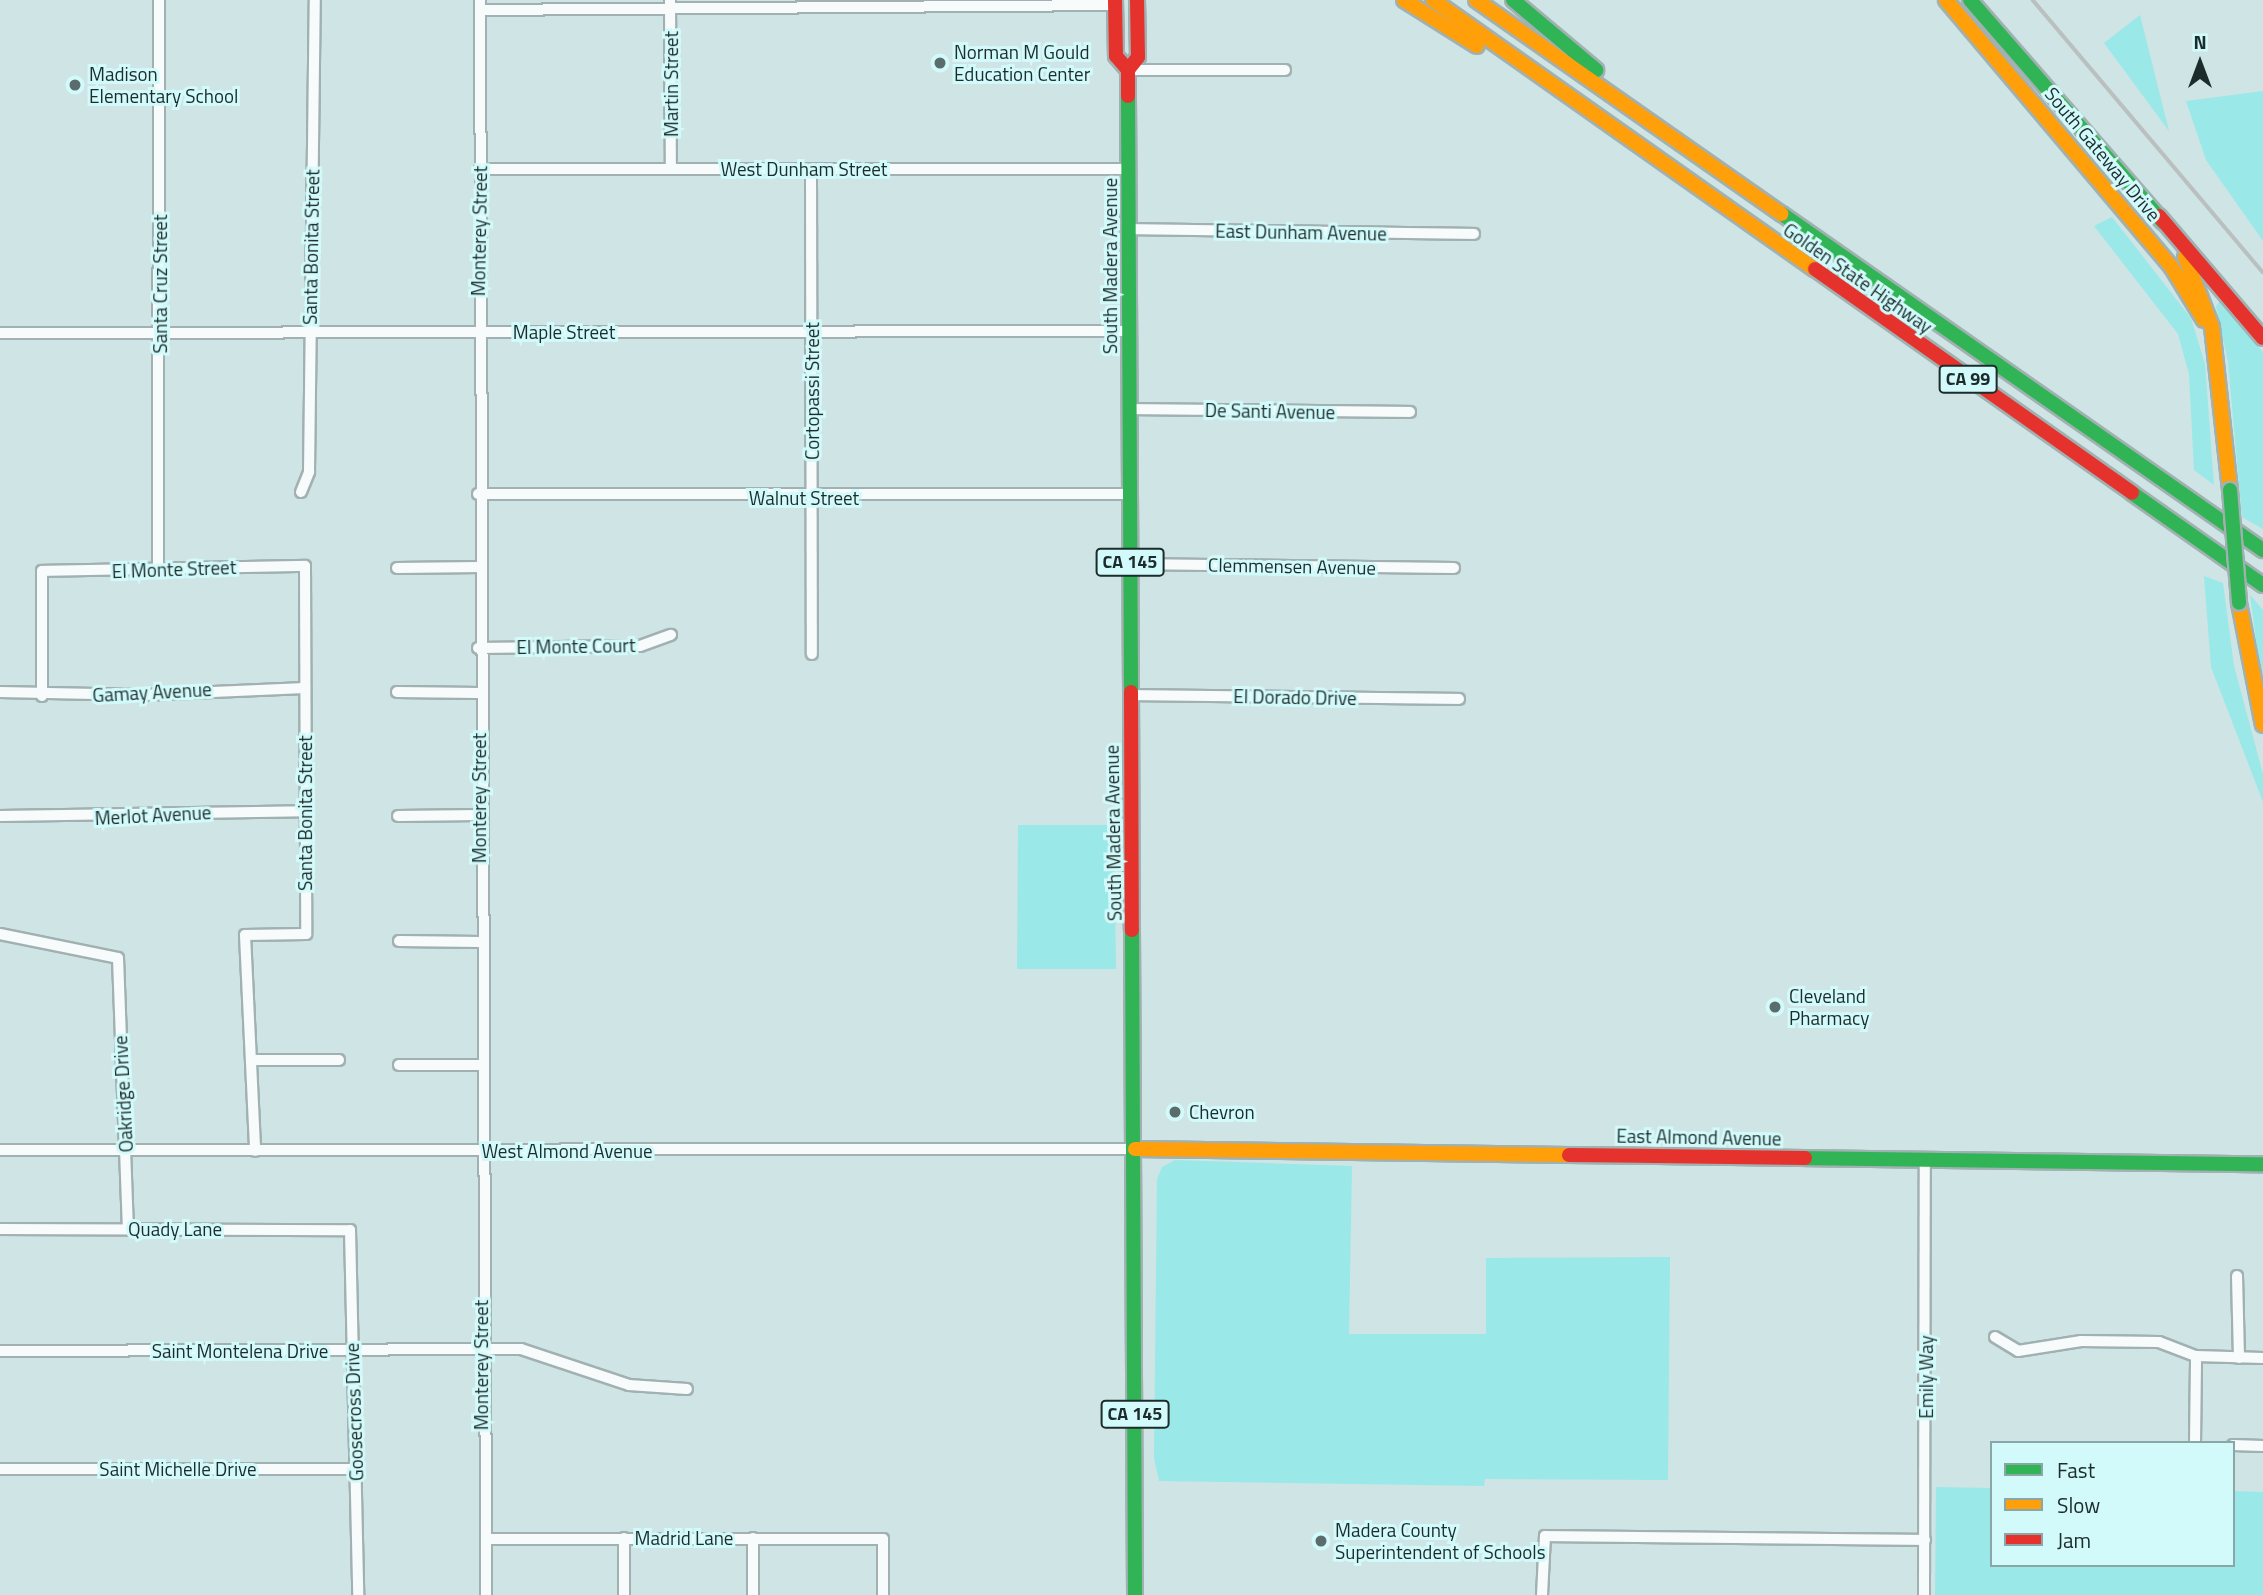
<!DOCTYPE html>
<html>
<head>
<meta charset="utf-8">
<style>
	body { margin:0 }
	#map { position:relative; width:2263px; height:1595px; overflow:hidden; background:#cfe4e4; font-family:"Titillium Web",sans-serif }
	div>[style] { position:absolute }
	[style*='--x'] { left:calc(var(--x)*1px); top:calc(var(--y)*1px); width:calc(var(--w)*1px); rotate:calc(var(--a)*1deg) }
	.green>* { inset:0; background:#9be8e8 }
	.roads { filter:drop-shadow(2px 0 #a1b1b1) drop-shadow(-2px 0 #a1b1b1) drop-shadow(0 2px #a1b1b1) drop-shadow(0 -2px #a1b1b1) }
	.street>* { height:10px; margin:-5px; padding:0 5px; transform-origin:5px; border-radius:5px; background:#f8fbfb }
	.fast>* { height:14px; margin:-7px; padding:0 7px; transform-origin:7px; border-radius:7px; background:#30b455 }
	.slow>* { height:14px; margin:-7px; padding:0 7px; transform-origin:7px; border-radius:7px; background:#ff9f0a }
	.jam>* { height:14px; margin:-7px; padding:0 7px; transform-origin:7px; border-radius:7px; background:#e5322d }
	.rail>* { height:3.5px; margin:-1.75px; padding:0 1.75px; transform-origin:1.75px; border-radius:1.75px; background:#babfbf }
	.bridges { filter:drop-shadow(2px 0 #a1b1b1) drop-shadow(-2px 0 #a1b1b1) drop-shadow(0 2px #a1b1b1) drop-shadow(0 -2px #a1b1b1) }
	.fast-bridge>* { height:14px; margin:-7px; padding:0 7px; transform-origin:7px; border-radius:7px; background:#30b455 }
	.dots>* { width:19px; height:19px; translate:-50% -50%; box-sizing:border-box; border:4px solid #d3fafa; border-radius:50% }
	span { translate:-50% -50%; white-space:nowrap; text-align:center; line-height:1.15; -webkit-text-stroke:6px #d3fafa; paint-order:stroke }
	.shield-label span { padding:2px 5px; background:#d3fafa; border:2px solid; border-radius:5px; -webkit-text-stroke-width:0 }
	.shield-label { font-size:18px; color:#1c2b2b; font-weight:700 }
	.poi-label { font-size:19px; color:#1c2b2b }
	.left { translate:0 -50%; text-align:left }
	.street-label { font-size:19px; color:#1c2b2b }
	.legend { position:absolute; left:1990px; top:1441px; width:245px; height:126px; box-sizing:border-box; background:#d3fafa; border:2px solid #8aa7a7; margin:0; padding:9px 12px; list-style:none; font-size:21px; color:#1c2b2b }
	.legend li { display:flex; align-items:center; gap:14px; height:35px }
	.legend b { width:35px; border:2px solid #8aa7a7 }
	.north { position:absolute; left:2165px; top:28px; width:70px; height:70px; -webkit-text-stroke:5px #d3fafa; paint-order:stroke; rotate:0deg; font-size:19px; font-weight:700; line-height:28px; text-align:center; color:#1c2b2b }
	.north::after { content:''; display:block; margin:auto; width:24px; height:32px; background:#1c2b2b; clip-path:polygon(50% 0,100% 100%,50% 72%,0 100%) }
</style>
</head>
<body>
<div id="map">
	<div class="green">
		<i style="clip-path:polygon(2140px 15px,2169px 131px,2104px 43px)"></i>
		<i style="clip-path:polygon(2263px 91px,2263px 241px,2206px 160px,2186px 101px)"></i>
		<i style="clip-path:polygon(2112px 217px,2191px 318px,2205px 364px,2214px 485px,2194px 470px,2189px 374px,2178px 334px,2094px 226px)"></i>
		<i style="clip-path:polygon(2220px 301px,2263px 352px,2263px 529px,2242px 517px,2228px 362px,2216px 306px)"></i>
		<i style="clip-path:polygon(2204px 576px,2223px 583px,2234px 666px,2263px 774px,2263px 802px,2211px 667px)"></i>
		<i style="clip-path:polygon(2250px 595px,2263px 610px,2263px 677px,2257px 647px)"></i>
		<i style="clip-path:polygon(1018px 825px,1114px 825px,1116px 969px,1017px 969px)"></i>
		<i style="clip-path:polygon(1175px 1160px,1352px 1166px,1349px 1334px,1486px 1334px,1486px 1258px,1670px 1257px,1668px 1480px,1485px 1479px,1484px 1486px,1159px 1481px,1154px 1458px,1157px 1179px,1162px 1167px)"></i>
		<i style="clip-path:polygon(1936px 1487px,1992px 1488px,1992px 1565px,2233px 1565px,2233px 1491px,2263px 1492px,2263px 1595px,1935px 1595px)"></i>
	</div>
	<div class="roads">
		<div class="street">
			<i style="--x:480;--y:0;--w:1595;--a:89.78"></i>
			<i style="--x:670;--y:0;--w:169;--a:89.7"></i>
			<i style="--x:480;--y:10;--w:635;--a:-0.45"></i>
			<i style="--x:1128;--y:70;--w:157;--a:0"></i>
			<i style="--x:480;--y:169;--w:648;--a:0"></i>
			<i style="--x:811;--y:169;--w:485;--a:89.9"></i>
			<i style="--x:1128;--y:229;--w:346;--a:0.8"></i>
			<i style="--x:0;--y:333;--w:1129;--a:-0.1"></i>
			<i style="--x:1130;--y:409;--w:280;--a:0.6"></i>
			<i style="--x:301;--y:492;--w:22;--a:-68"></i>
			<i style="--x:309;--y:472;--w:472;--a:-89.3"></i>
			<i style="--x:478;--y:494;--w:652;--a:0"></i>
			<i style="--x:1130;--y:564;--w:324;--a:0.7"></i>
			<i style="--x:158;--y:568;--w:568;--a:-89.9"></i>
			<i style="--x:397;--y:568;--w:83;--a:-0.7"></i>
			<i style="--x:478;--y:648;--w:162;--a:-0.7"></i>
			<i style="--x:640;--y:646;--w:33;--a:-20"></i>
			<i style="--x:0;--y:692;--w:144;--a:1.2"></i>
			<i style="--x:144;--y:695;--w:161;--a:-2.5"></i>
			<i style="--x:397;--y:692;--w:82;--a:0.7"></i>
			<i style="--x:1131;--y:695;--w:328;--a:0.7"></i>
			<i style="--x:42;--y:696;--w:125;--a:-90"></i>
			<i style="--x:42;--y:571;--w:263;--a:-1.1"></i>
			<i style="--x:305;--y:566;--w:368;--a:89.8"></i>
			<i style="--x:306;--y:934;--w:61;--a:179.1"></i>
			<i style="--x:245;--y:935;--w:216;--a:87.3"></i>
			<i style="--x:0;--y:816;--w:305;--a:-0.9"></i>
			<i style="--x:398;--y:816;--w:81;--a:-0.7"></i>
			<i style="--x:0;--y:934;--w:120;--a:11.5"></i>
			<i style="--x:118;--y:958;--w:271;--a:87.9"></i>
			<i style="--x:399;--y:941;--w:81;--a:0.7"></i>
			<i style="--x:255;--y:1060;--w:84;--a:0"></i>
			<i style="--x:399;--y:1065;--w:82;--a:0"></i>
			<i style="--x:0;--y:1150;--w:1135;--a:-0.05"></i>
			<i style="--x:0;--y:1229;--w:350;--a:0.2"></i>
			<i style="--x:350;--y:1230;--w:365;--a:88.7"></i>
			<i style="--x:2237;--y:1276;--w:82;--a:88.6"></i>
			<i style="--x:1995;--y:1337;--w:27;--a:31"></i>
			<i style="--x:2018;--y:1351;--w:64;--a:-9"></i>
			<i style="--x:2081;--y:1341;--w:78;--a:0.7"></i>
			<i style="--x:2159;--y:1342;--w:40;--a:21"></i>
			<i style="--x:2196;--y:1356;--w:67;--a:1.7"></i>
			<i style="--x:0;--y:1351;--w:521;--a:-0.22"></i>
			<i style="--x:521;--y:1349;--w:114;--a:18.4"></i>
			<i style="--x:629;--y:1385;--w:58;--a:3.9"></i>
			<i style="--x:2195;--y:1443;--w:87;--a:-89.3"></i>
			<i style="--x:2233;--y:1445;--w:30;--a:2"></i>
			<i style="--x:0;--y:1469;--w:357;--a:0"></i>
			<i style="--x:753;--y:1538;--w:57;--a:90"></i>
			<i style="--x:486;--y:1539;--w:397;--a:0"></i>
			<i style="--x:883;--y:1539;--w:56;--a:90"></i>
			<i style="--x:624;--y:1595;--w:57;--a:-90"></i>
			<i style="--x:1542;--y:1595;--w:59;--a:-87.1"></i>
			<i style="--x:1545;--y:1536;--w:380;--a:0.6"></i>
			<i style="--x:1924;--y:1595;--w:435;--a:-89.9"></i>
		</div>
		<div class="fast">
			<i style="--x:1513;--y:0;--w:109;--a:40.1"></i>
			<i style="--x:1970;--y:0;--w:294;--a:49"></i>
			<i style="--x:1128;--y:96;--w:596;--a:89.71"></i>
			<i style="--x:1782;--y:214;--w:587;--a:34.94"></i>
			<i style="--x:2132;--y:493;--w:160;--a:35.1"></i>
			<i style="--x:1132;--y:930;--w:665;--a:89.74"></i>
			<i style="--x:1805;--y:1158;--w:458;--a:0.8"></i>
		</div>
		<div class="slow">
			<i style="--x:1404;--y:0;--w:86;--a:32.2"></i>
			<i style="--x:1433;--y:0;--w:467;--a:35.2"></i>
			<i style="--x:1476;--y:0;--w:373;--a:35"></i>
			<i style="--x:1946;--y:0;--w:348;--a:49.8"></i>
			<i style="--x:2171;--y:266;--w:63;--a:58.6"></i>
			<i style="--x:2185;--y:257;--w:75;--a:68.9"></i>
			<i style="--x:2212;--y:327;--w:164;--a:83.7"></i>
			<i style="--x:2239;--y:603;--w:124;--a:78.9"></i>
			<i style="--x:1135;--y:1149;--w:434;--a:0.8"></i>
		</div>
		<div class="jam">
			<i style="--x:1115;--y:0;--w:56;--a:89"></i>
			<i style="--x:1116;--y:56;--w:18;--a:49"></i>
			<i style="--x:1128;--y:96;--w:26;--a:-90"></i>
			<i style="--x:1128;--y:70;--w:16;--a:-52"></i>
			<i style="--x:1138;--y:57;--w:57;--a:-91"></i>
			<i style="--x:2159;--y:216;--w:160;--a:49.6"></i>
			<i style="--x:1815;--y:269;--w:388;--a:35.2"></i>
			<i style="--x:1131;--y:692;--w:238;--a:89.8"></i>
			<i style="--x:1569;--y:1155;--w:236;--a:0.7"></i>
		</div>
	</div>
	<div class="rail">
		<i style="--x:2033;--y:0;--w:356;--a:49.8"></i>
	</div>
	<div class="bridges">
		<div class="fast-bridge">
			<i style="--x:2230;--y:490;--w:113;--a:85.4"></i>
		</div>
	</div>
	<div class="dots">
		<i style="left:940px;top:63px;background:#5b6c6c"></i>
		<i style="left:75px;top:85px;background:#5b6c6c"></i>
		<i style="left:1775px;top:1007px;background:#5b6c6c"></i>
		<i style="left:1175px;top:1112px;background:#5b6c6c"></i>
		<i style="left:1321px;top:1541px;background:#5b6c6c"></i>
	</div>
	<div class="shield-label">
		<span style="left:1968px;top:379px">CA 99</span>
		<span style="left:1130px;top:562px">CA 145</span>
		<span style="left:1135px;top:1414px">CA 145</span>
	</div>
	<div class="poi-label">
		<span class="left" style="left:954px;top:63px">Norman M Gould<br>Education Center</span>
		<span class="left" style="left:89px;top:85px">Madison<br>Elementary School</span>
		<span class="left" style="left:1789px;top:1007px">Cleveland<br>Pharmacy</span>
		<span class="left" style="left:1189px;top:1112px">Chevron</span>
		<span class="left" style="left:1335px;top:1541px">Madera County<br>Superintendent of Schools</span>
	</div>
	<div class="street-label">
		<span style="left:671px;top:84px;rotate:-90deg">Martin Street</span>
		<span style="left:2103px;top:154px;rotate:50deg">South Gateway Drive</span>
		<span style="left:804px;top:169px">West Dunham Street</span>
		<span style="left:479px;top:231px;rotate:-89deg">Monterey Street</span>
		<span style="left:1301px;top:232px;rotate:1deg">East Dunham Avenue</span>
		<span style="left:311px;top:247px;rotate:-89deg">Santa Bonita Street</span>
		<span style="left:1110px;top:266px;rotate:-90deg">South Madera Avenue</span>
		<span style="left:1858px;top:278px;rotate:35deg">Golden State Highway</span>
		<span style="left:160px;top:284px;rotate:-90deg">Santa Cruz Street</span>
		<span style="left:564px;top:332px">Maple Street</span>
		<span style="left:812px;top:391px;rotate:-90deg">Cortopassi Street</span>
		<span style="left:1270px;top:411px;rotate:1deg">De Santi Avenue</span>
		<span style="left:804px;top:498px">Walnut Street</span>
		<span style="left:1292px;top:566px;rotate:1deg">Clemmensen Avenue</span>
		<span style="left:174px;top:569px;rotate:-2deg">El Monte Street</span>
		<span style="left:576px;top:646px;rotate:-1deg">El Monte Court</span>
		<span style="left:152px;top:692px;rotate:-3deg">Gamay Avenue</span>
		<span style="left:1295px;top:697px;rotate:1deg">El Dorado Drive</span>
		<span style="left:479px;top:798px;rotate:-90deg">Monterey Street</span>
		<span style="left:305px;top:813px;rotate:-90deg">Santa Bonita Street</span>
		<span style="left:153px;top:815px;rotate:-3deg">Merlot Avenue</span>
		<span style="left:1113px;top:833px;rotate:-91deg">South Madera Avenue</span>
		<span style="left:123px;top:1094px;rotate:-93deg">Oakridge Drive</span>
		<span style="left:1699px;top:1137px;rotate:1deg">East Almond Avenue</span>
		<span style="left:567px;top:1151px">West Almond Avenue</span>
		<span style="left:175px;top:1229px">Quady Lane</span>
		<span style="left:240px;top:1351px">Saint Montelena Drive</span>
		<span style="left:481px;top:1365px;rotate:-90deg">Monterey Street</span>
		<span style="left:1926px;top:1377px;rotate:-90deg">Emily Way</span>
		<span style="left:354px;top:1412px;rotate:-92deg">Goosecross Drive</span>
		<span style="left:178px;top:1469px">Saint Michelle Drive</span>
		<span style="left:684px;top:1538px">Madrid Lane</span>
	</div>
	<ul class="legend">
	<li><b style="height:9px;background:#30b455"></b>Fast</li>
	<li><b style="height:9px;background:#ff9f0a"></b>Slow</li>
	<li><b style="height:9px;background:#e5322d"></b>Jam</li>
	</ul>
	<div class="north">N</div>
</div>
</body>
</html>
